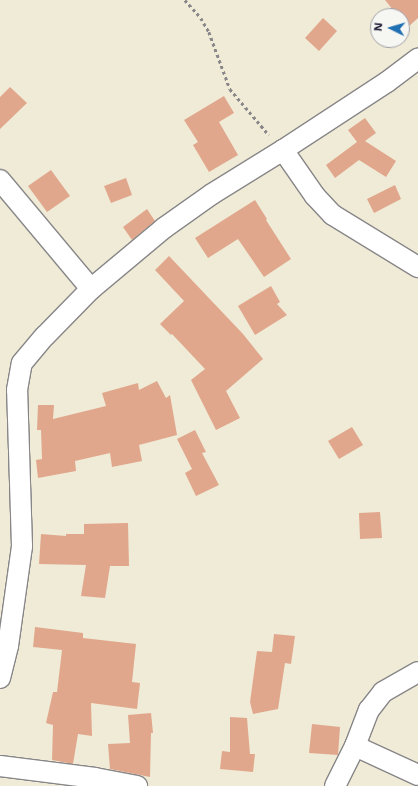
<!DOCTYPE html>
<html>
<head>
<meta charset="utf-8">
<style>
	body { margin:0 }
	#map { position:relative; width:418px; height:786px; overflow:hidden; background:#efebd6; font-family:"Shantell Sans",sans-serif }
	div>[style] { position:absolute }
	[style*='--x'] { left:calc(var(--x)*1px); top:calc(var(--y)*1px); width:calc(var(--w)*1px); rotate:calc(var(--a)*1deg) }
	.building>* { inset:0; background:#e1a78d }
	.path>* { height:2.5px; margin-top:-1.25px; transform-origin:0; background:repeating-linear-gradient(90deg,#888688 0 3px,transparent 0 6px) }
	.roads { filter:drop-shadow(1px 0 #888688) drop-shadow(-1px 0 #888688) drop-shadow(0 1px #888688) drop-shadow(0 -1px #888688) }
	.street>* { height:20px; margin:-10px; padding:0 10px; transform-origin:10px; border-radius:10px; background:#fff }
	span { translate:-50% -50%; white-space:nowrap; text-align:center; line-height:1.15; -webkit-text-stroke:4px #f6f6f2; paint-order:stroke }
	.north { position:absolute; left:370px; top:8px; width:40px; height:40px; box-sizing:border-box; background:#f6f6f2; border:1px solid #a1a1a9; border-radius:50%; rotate:275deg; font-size:11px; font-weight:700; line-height:16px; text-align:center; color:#22223b }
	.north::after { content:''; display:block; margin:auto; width:14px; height:18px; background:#1f6fb2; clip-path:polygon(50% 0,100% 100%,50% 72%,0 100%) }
</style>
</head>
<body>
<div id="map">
	<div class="building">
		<i style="clip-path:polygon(385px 0,418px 0,418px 18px,408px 27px,402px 21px,402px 16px,398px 16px)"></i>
		<i style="clip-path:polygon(323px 18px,337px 31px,319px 51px,305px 38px)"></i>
		<i style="clip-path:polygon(10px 87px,27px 103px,0 129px,0 97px)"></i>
		<i style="clip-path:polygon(224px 96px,234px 113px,219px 122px,238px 155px,209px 172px,193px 145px,198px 142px,184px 120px)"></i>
		<i style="clip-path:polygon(365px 118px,376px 133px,365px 141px,396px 161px,386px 177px,359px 160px,335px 178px,326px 165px,357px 142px,348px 130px)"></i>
		<i style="clip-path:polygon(51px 170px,70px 196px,47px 212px,28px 186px)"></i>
		<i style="clip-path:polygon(126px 178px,132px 195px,111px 203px,104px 186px)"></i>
		<i style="clip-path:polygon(395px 185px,401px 199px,374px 213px,367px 199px)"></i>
		<i style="clip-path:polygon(255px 200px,267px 219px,266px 220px,291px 259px,264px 277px,238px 239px,208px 258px,195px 238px)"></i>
		<i style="clip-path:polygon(147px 209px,155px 221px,132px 240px,123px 227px)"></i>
		<i style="clip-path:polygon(169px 256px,243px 334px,263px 359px,226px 391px,240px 418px,216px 430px,191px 380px,205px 369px,172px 334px,171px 335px,160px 324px,184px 301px,155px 270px)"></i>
		<i style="clip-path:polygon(271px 286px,280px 302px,277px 304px,287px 315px,255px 335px,238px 306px)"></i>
		<i style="clip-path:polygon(157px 381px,166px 398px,170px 395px,177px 435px,139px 445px,142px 461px,112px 467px,110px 453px,75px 461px,76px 471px,38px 478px,36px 460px,42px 459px,41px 430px,37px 430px,38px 405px,54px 405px,53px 419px,106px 406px,102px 393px,138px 383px,139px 390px)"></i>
		<i style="clip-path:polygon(352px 427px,363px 445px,339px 459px,328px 441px)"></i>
		<i style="clip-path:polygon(195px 430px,206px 452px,202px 453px,219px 485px,196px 496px,185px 473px,192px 469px,177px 439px)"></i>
		<i style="clip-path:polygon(380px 512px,382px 538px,360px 539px,359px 513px)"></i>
		<i style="clip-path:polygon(128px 523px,129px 566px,110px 566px,105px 598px,81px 596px,86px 565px,39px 564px,41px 534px,66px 536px,66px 534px,84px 534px,84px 524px)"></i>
		<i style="clip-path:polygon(35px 627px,83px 633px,83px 638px,136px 644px,132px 682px,140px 683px,137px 709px,91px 703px,92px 736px,78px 734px,73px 764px,52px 760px,53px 725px,46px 723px,53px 692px,57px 692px,62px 650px,33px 647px)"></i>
		<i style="clip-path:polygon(274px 634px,295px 636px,291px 664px,285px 663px,278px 709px,253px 714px,250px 702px,257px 651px,272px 652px)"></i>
		<i style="clip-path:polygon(151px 713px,153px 733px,151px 733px,150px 777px,110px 769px,108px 744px,130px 743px,128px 715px)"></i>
		<i style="clip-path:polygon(230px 717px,247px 718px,250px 754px,255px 754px,253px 772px,220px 769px,222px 751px,230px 752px)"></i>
		<i style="clip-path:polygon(312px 724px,340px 727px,338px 755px,309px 753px)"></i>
	</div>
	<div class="path">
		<i style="--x:185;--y:0;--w:24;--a:48"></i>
		<i style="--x:201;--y:18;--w:16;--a:60"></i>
		<i style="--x:209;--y:32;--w:61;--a:69.8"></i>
		<i style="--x:230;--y:89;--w:60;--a:49.7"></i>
	</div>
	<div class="roads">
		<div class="street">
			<i style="--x:283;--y:150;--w:56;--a:55.2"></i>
			<i style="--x:315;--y:196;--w:26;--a:47"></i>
			<i style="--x:333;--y:215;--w:100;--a:31.5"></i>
			<i style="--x:0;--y:180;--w:142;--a:50.1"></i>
			<i style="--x:0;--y:678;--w:33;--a:-76"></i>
			<i style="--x:8;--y:646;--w:101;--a:-82"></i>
			<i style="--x:22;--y:546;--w:156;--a:-91.8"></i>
			<i style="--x:17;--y:390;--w:27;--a:-80"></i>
			<i style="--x:22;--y:363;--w:35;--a:-50"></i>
			<i style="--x:45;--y:336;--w:66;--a:-45.6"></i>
			<i style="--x:91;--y:289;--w:95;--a:-39.9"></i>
			<i style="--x:164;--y:228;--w:59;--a:-35.3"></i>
			<i style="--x:212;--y:194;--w:84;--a:-31.8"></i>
			<i style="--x:283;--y:150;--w:124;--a:-33.2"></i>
			<i style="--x:387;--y:82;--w:39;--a:-37"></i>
			<i style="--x:355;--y:746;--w:69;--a:24.7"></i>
			<i style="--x:0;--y:766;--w:96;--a:7.2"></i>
			<i style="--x:95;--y:778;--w:43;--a:10.8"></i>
			<i style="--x:335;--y:786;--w:45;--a:-63.4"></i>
			<i style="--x:355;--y:746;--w:39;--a:-69"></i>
			<i style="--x:369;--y:710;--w:23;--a:-52"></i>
			<i style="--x:383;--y:692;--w:40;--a:-29.7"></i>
		</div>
	</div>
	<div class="north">N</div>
</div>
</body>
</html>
